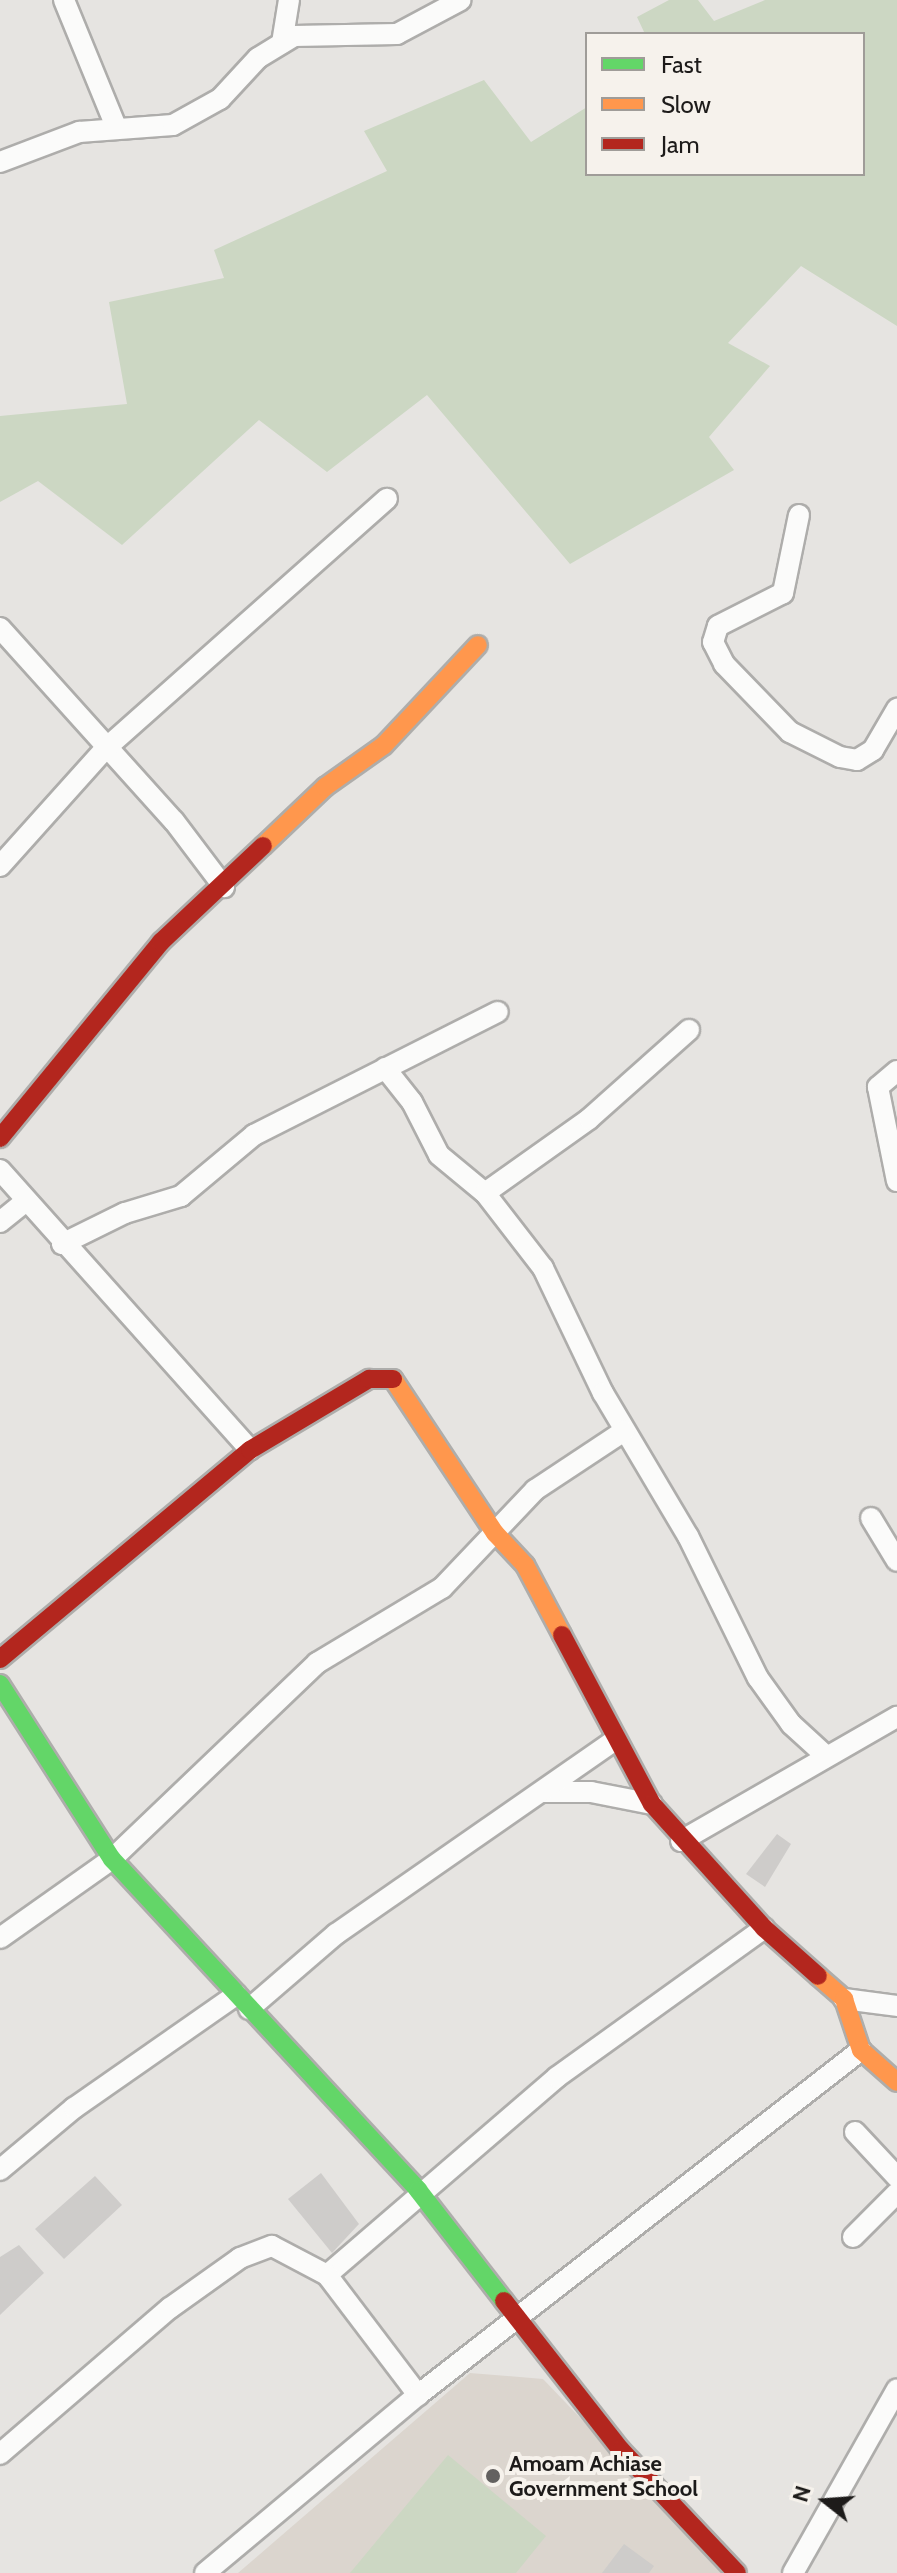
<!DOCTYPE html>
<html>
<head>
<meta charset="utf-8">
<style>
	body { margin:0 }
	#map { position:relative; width:897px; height:2573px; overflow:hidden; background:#e6e4e1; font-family:Cabin,sans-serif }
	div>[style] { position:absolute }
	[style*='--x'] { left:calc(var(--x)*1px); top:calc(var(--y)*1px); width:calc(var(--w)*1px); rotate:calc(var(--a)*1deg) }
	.built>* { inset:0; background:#dbd5ce }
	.green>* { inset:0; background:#ccd7c3 }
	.building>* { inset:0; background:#ceccca }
	.roads { filter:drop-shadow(2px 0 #aeadab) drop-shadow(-2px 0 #aeadab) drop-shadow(0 2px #aeadab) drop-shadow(0 -2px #aeadab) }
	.street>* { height:20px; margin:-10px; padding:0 10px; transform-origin:10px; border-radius:10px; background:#fbfbfa }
	.fast>* { height:18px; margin:-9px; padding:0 9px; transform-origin:9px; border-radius:9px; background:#63d668 }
	.slow>* { height:18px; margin:-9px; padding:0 9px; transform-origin:9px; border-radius:9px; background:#ff974d }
	.jam>* { height:18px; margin:-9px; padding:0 9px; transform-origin:9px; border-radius:9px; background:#b3261e }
	.dots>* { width:22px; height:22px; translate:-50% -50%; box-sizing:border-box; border:4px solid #f6f2ec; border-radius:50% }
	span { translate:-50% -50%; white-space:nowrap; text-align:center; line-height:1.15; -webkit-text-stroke:8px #f6f2ec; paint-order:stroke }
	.poi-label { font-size:22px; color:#1d1b1a; font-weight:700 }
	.left { translate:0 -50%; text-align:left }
	.legend { position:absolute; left:585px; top:32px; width:280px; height:144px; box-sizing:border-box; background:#f6f2ec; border:2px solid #9f9c98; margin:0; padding:10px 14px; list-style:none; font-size:24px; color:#1d1b1a }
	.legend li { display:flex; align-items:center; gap:16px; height:40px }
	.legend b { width:40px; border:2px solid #9f9c98 }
	.north { position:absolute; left:785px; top:2461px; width:80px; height:80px; -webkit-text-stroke:6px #f6f2ec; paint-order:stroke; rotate:287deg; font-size:22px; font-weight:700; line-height:32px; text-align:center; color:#1d1b1a }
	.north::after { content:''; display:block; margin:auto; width:28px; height:36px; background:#1d1b1a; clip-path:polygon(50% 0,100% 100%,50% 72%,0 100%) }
</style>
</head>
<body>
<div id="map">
	<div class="built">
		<i style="clip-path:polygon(470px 2373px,543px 2379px,729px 2573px,238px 2573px)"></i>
	</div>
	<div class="green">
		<i style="clip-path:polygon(669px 0,698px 0,714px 21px,765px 0,897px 0,897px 326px,801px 266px,728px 343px,770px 366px,709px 437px,734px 470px,570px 564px,427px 395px,327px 472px,259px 420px,122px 545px,38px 481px,0 502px,0 416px,127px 404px,109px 302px,224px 278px,214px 250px,387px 171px,364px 131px,484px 80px,531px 142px,587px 107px,587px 174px,863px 174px,863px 34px,645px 34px,637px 17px)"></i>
		<i style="clip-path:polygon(448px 2455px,546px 2536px,516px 2573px,350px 2573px)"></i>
	</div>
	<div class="building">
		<i style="clip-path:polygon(777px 1834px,791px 1844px,765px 1887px,746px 1874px)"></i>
		<i style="clip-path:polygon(321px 2173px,359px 2224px,332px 2253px,288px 2199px)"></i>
		<i style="clip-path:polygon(95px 2176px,122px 2205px,64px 2259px,35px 2229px)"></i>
		<i style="clip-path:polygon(19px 2245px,44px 2273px,0 2315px,0 2257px)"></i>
		<i style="clip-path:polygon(624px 2544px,654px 2566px,649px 2573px,602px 2573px)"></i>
	</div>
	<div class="roads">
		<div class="street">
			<i style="--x:64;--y:0;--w:137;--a:67.7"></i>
			<i style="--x:282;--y:43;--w:44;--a:-80.8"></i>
			<i style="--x:0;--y:162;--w:85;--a:-20.8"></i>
			<i style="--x:79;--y:132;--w:94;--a:-4.3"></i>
			<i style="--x:173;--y:125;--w:54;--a:-29"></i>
			<i style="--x:220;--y:99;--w:56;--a:-47.2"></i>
			<i style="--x:258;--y:58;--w:42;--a:-31.4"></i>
			<i style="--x:294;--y:36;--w:103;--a:-1.1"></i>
			<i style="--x:397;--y:34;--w:72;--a:-28"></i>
			<i style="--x:799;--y:515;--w:80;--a:101.6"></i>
			<i style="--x:783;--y:593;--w:73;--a:153.1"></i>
			<i style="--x:718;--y:626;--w:17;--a:107"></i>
			<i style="--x:713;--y:642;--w:25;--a:63"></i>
			<i style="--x:724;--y:664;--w:95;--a:45.9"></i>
			<i style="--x:790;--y:732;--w:56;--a:26.6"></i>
			<i style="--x:840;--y:757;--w:17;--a:10"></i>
			<i style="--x:857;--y:760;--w:19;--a:-32"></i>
			<i style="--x:873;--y:750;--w:48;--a:-59.7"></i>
			<i style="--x:0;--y:628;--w:260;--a:48"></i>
			<i style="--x:174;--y:821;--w:83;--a:52.9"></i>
			<i style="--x:0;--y:866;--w:157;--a:-48.1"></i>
			<i style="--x:105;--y:749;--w:377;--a:-41.6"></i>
			<i style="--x:385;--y:1068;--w:43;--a:51.5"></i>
			<i style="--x:412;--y:1102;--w:59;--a:63"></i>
			<i style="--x:439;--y:1155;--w:60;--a:39.6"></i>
			<i style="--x:485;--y:1193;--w:95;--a:52.3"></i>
			<i style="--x:543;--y:1268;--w:139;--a:64.4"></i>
			<i style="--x:603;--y:1393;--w:166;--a:59.3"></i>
			<i style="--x:688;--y:1536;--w:158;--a:63.8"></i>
			<i style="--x:758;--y:1678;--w:57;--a:54.3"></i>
			<i style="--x:791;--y:1724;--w:45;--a:42.3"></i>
			<i style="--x:897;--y:1071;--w:25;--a:140"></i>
			<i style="--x:878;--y:1087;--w:96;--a:78.6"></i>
			<i style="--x:0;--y:1170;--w:375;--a:48.2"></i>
			<i style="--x:485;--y:1193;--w:128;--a:-35.4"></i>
			<i style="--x:589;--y:1119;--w:134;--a:-41.7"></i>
			<i style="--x:0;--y:1222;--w:32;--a:-39"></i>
			<i style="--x:62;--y:1244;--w:70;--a:-26.2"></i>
			<i style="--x:125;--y:1213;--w:59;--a:-16.9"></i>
			<i style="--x:181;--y:1196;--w:95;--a:-39.9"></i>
			<i style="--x:254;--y:1135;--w:273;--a:-26.8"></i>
			<i style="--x:871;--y:1518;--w:50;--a:58.8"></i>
			<i style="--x:542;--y:1792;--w:49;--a:0"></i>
			<i style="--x:591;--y:1792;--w:62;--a:11.1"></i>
			<i style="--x:681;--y:1841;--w:249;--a:-29.9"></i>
			<i style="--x:0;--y:1938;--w:137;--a:-35.2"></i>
			<i style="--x:112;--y:1859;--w:284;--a:-43.7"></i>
			<i style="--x:317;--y:1663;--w:146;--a:-31"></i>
			<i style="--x:442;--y:1588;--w:135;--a:-46.5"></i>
			<i style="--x:535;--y:1490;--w:107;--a:-33.5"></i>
			<i style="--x:844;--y:1999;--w:53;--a:7.5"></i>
			<i style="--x:249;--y:2009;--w:115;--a:-40.8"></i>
			<i style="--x:336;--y:1934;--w:340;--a:-34.8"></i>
			<i style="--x:855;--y:2132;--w:62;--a:47"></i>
			<i style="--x:0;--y:2170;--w:97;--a:-40"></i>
			<i style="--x:74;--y:2108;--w:198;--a:-34.9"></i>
			<i style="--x:853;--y:2237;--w:62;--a:-45"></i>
			<i style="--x:327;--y:2275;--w:303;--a:-40.7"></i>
			<i style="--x:557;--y:2077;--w:255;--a:-35.7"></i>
			<i style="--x:0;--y:2454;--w:224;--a:-40.7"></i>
			<i style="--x:170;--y:2308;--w:86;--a:-35.5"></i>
			<i style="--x:240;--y:2258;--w:34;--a:-21"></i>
			<i style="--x:272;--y:2246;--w:62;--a:27.8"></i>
			<i style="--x:327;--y:2275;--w:151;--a:52.8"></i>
			<i style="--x:205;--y:2573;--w:278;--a:-39.9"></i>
			<i style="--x:418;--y:2395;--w:561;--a:-37.91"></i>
			<i style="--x:793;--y:2573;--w:211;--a:-60.5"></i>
		</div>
		<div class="fast">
			<i style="--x:0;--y:1684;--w:208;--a:57.4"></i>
			<i style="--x:112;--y:1859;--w:451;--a:47.2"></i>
			<i style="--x:418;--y:2190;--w:140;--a:52.2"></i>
		</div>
		<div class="slow">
			<i style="--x:263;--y:846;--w:86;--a:-43.6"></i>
			<i style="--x:325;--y:787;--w:72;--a:-35.4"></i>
			<i style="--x:384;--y:745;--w:137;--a:-46.8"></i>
			<i style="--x:393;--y:1379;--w:185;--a:56.5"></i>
			<i style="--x:495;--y:1533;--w:44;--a:46.8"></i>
			<i style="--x:525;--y:1565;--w:79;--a:62.1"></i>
			<i style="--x:818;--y:1976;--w:35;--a:41"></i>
			<i style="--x:844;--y:1999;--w:54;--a:71.6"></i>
			<i style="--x:861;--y:2050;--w:48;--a:41.6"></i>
		</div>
		<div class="jam">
			<i style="--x:0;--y:1138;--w:254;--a:-50.6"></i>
			<i style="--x:161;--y:942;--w:140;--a:-43.3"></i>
			<i style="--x:562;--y:1635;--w:191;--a:62"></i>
			<i style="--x:652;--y:1804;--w:167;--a:47.9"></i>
			<i style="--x:764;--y:1928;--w:72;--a:41.6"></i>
			<i style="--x:0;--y:1659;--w:326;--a:-39.9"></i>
			<i style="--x:250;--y:1450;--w:139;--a:-30.8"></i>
			<i style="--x:369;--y:1379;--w:24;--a:0"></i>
			<i style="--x:504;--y:2301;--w:189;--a:51.9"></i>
			<i style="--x:621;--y:2450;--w:169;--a:46.7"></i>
		</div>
	</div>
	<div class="dots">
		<i style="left:493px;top:2476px;background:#636160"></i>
	</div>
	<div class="poi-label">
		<span class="left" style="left:509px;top:2476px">Amoam Achiase<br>Government School</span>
	</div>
	<ul class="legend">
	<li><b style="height:10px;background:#63d668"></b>Fast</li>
	<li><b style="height:10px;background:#ff974d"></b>Slow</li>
	<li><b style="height:10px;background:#b3261e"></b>Jam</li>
	</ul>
	<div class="north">N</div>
</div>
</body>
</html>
